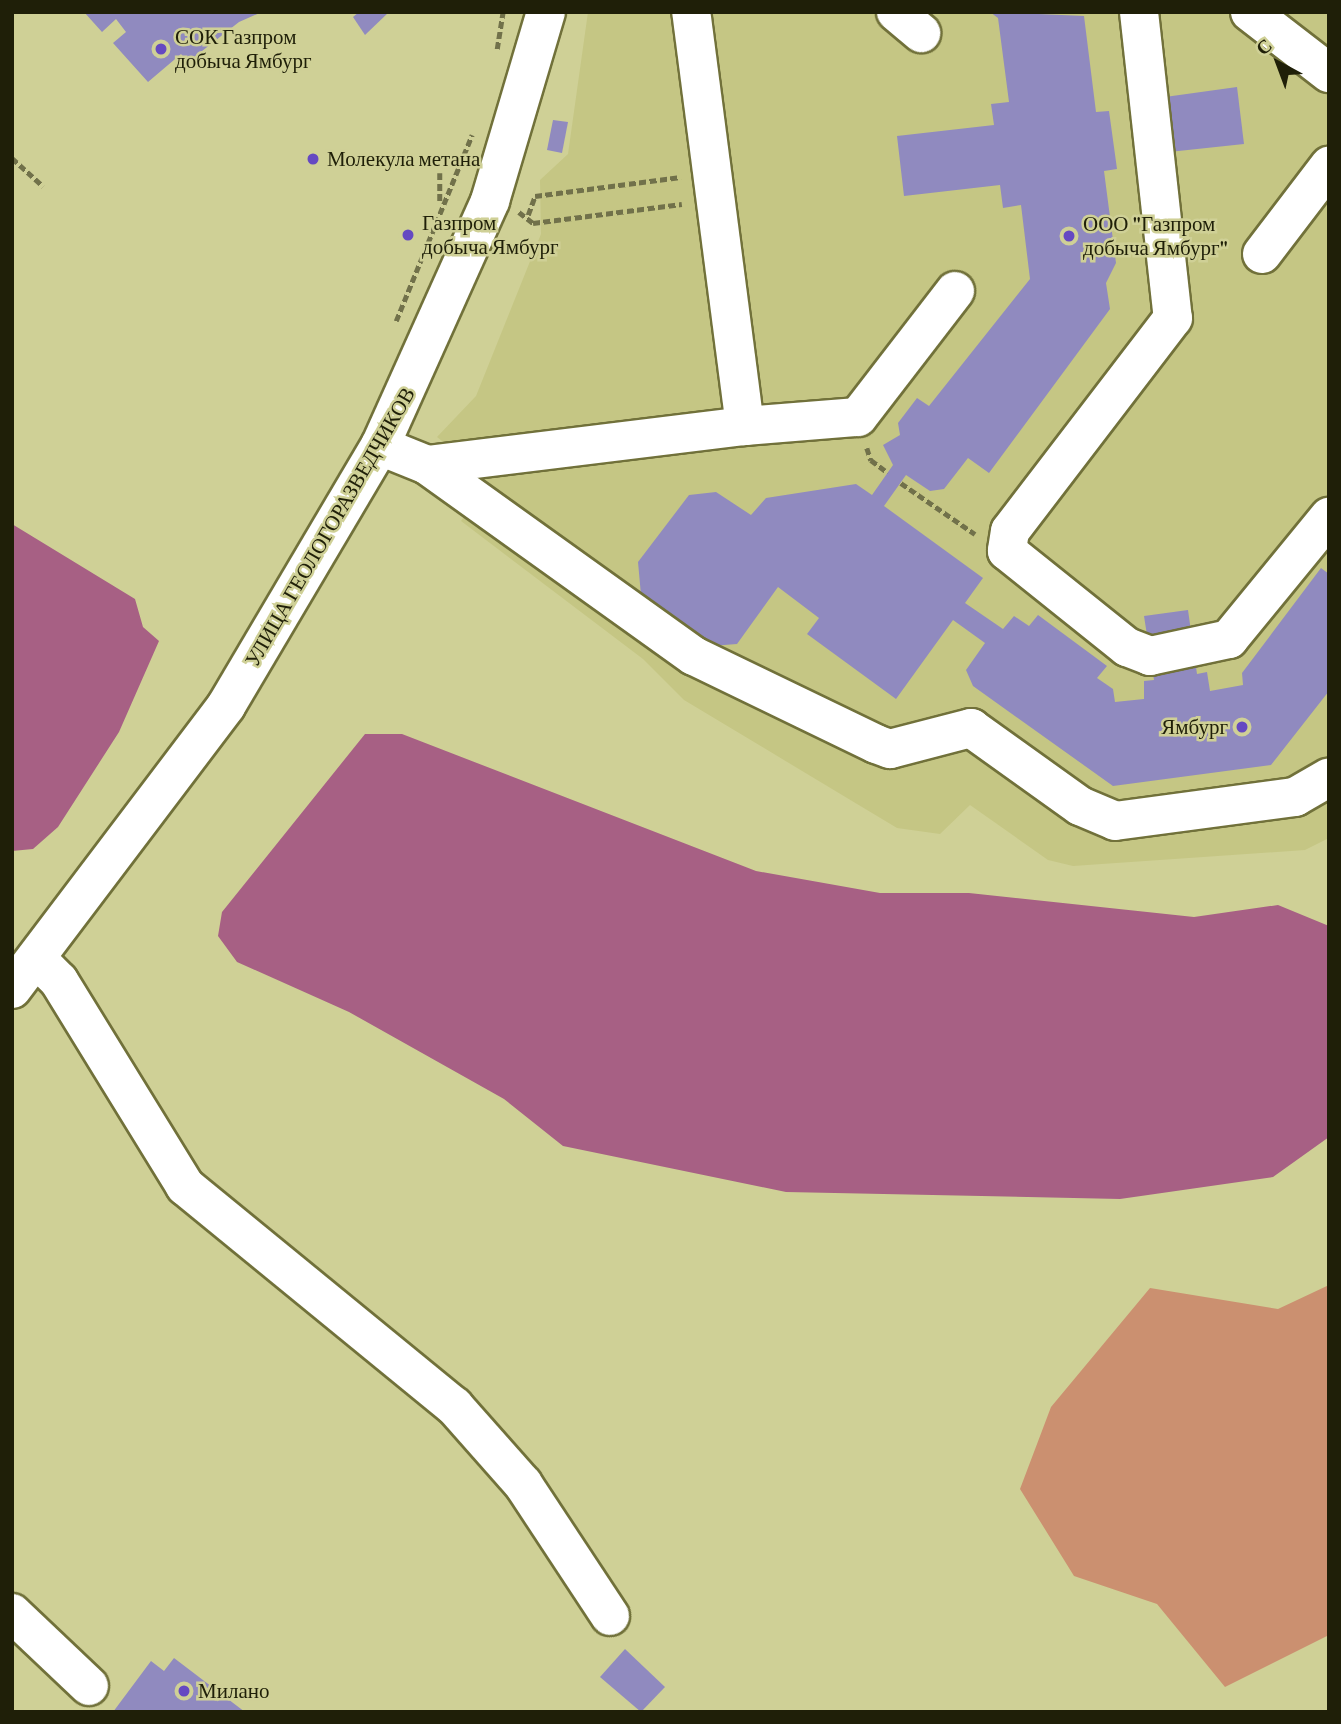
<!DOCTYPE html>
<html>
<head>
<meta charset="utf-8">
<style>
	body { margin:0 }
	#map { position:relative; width:1341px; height:1724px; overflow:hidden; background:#cfd096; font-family:"Crimson Pro",serif }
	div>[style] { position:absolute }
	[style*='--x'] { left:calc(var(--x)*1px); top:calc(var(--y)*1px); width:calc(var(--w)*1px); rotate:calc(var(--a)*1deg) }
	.built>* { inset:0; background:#c5c684 }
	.green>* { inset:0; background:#cb9070 }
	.water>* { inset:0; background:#a76084 }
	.building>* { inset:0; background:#908abf }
	.path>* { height:4.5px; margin-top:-2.25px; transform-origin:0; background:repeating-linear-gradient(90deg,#71714a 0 7px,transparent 0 10.5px) }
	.roads { filter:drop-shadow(2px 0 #71713a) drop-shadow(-2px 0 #71713a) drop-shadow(0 2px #71713a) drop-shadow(0 -2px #71713a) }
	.minor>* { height:38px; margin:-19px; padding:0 19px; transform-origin:19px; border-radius:19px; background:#fff }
	.dots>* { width:19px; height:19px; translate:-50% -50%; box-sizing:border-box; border:4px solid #cfd096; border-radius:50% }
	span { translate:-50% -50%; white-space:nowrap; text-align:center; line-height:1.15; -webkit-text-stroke:5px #cfd096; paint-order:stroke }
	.poi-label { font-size:21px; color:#1f1f08 }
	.left { translate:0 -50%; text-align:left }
	.right { translate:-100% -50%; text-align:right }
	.street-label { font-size:21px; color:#1f1f08 }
	.frame { position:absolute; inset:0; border:14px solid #1f1f08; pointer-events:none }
	.north { position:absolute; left:1243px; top:28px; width:70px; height:70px; -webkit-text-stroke:5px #cfd096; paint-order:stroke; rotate:319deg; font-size:19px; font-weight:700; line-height:28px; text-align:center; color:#1f1f08 }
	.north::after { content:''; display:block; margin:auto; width:24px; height:32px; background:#1f1f08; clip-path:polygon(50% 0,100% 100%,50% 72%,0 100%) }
</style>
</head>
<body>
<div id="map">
	<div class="built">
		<i style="clip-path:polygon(588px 12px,1329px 12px,1329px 838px,1305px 850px,1073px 866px,1048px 860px,970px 805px,940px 834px,897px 828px,684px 700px,643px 659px,461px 521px,485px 488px,480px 444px,447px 445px,437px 437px,476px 396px,541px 234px,540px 180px,568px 154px)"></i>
	</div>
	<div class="green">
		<i style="clip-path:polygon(1329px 1285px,1329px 1635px,1225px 1687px,1157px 1604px,1074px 1576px,1020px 1489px,1051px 1407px,1150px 1288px,1278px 1309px)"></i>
	</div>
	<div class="water">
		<i style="clip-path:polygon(12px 524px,135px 599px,143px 627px,159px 641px,119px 732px,58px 827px,33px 849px,12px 851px)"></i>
		<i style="clip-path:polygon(365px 734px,402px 734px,756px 871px,880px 893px,969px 893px,1194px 917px,1278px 905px,1329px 926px,1329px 1137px,1273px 1177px,1120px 1199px,786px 1192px,563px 1146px,504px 1099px,349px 1012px,237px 962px,218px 936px,222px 912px)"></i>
	</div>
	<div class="building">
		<i style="clip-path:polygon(84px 12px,262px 12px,239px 22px,188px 62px,181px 54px,148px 82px,113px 43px,126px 32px,116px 19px,102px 32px)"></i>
		<i style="clip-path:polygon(359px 12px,389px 12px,365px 35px,353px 17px)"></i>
		<i style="clip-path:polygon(990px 12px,1084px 16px,1096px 112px,1109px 111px,1117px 169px,1104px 171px,1116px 263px,1106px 283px,1110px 309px,989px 473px,968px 458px,944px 489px,930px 491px,906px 475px,884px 506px,983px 578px,965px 603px,1003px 629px,1014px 616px,1029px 626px,1038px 615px,1107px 666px,1097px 678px,1113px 689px,1115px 702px,1144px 699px,1144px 681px,1154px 680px,1144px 616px,1188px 610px,1197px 674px,1207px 672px,1210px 691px,1243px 685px,1242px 673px,1321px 568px,1329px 574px,1329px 691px,1271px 765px,1113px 786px,973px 686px,966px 670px,985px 643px,953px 620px,896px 699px,807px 634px,819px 618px,778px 587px,737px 644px,711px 646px,641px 595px,638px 562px,689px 495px,716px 492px,751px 515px,766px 498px,856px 484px,872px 495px,893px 465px,883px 445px,900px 435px,898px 423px,917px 398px,929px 406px,1030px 279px,1021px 205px,1003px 208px,1000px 185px,904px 196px,897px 136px,994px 125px,991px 104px,1009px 102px,998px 18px)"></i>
		<i style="clip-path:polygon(1237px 87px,1244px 144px,1169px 152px,1165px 97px)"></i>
		<i style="clip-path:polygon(553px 120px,568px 122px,562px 153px,547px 150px)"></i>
		<i style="clip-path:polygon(625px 1649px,665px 1687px,641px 1712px,600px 1677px)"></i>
		<i style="clip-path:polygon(174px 1658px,245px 1712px,113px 1712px,151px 1661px,164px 1671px)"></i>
	</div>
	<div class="path">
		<i style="--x:497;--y:49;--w:37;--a:-81"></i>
		<i style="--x:12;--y:158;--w:42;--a:42.1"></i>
		<i style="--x:440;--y:173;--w:31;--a:90"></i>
		<i style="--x:519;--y:212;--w:18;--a:38"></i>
		<i style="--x:533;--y:223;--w:150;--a:-7.3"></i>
		<i style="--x:528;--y:215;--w:20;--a:-70"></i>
		<i style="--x:535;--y:196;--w:147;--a:-7.4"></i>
		<i style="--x:396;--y:321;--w:201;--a:-67.8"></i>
		<i style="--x:867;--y:448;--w:13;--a:72"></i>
		<i style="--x:871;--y:460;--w:21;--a:37"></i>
		<i style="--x:901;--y:483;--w:90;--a:34.6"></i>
	</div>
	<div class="roads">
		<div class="minor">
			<i style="--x:896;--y:12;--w:33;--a:40"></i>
			<i style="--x:1139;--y:12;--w:308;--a:83.7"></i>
			<i style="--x:1173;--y:318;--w:268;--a:127.4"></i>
			<i style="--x:1010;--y:531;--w:20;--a:99"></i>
			<i style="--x:1007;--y:551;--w:154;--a:38.7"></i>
			<i style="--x:1127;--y:647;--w:25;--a:21"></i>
			<i style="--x:1150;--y:656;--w:81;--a:-12.1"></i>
			<i style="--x:1229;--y:639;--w:158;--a:-50.7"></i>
			<i style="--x:1250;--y:12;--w:100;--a:37.7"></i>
			<i style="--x:1262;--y:254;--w:111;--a:-52.7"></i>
			<i style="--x:745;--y:426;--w:113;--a:-4.6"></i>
			<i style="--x:858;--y:417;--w:159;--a:-52.4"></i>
			<i style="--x:380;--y:446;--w:51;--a:22"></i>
			<i style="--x:427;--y:465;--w:328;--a:35.6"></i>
			<i style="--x:694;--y:656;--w:202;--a:25.8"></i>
			<i style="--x:876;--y:744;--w:15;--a:20"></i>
			<i style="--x:890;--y:749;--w:84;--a:-14.5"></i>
			<i style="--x:971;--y:728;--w:134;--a:35.6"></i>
			<i style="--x:1080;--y:806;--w:38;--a:23"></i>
			<i style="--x:1115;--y:821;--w:182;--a:-7.6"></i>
			<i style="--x:1295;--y:797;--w:39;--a:-30"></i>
			<i style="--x:427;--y:465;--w:320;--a:-7"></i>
			<i style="--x:745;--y:426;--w:418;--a:-97.4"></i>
			<i style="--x:37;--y:959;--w:31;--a:45"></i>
			<i style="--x:59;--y:981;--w:241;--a:58.4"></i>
			<i style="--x:185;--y:1186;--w:348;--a:39.3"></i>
			<i style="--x:454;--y:1406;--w:104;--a:48.5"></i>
			<i style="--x:523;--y:1484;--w:158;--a:56.6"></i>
			<i style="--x:12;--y:989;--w:355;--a:-52.9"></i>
			<i style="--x:226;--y:706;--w:302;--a:-59.4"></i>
			<i style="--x:380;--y:446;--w:269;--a:-65.8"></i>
			<i style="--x:490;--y:201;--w:197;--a:-73.5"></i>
			<i style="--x:12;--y:1613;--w:106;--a:43.5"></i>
		</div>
	</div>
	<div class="dots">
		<i style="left:161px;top:49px;background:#6549c2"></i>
		<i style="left:313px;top:159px;background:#6549c2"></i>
		<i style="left:408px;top:235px;background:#6549c2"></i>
		<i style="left:1069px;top:236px;background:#6549c2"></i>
		<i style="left:1242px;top:727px;background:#6549c2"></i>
		<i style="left:184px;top:1691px;background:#6549c2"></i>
	</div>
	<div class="poi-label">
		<span class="left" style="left:175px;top:49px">СОК Газпром<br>добыча Ямбург</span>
		<span class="left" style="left:327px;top:159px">Молекула метана</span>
		<span class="left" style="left:422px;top:235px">Газпром<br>добыча Ямбург</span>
		<span class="left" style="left:1083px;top:236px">ООО "Газпром<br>добыча Ямбург"</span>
		<span class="right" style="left:1228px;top:727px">Ямбург</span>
		<span class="left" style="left:198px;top:1691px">Милано</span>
	</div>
	<div class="street-label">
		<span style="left:330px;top:527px;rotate:-60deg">УЛИЦА ГЕОЛОГОРАЗВЕДЧИКОВ</span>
	</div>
	<div class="frame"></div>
	<div class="north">С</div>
</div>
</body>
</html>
